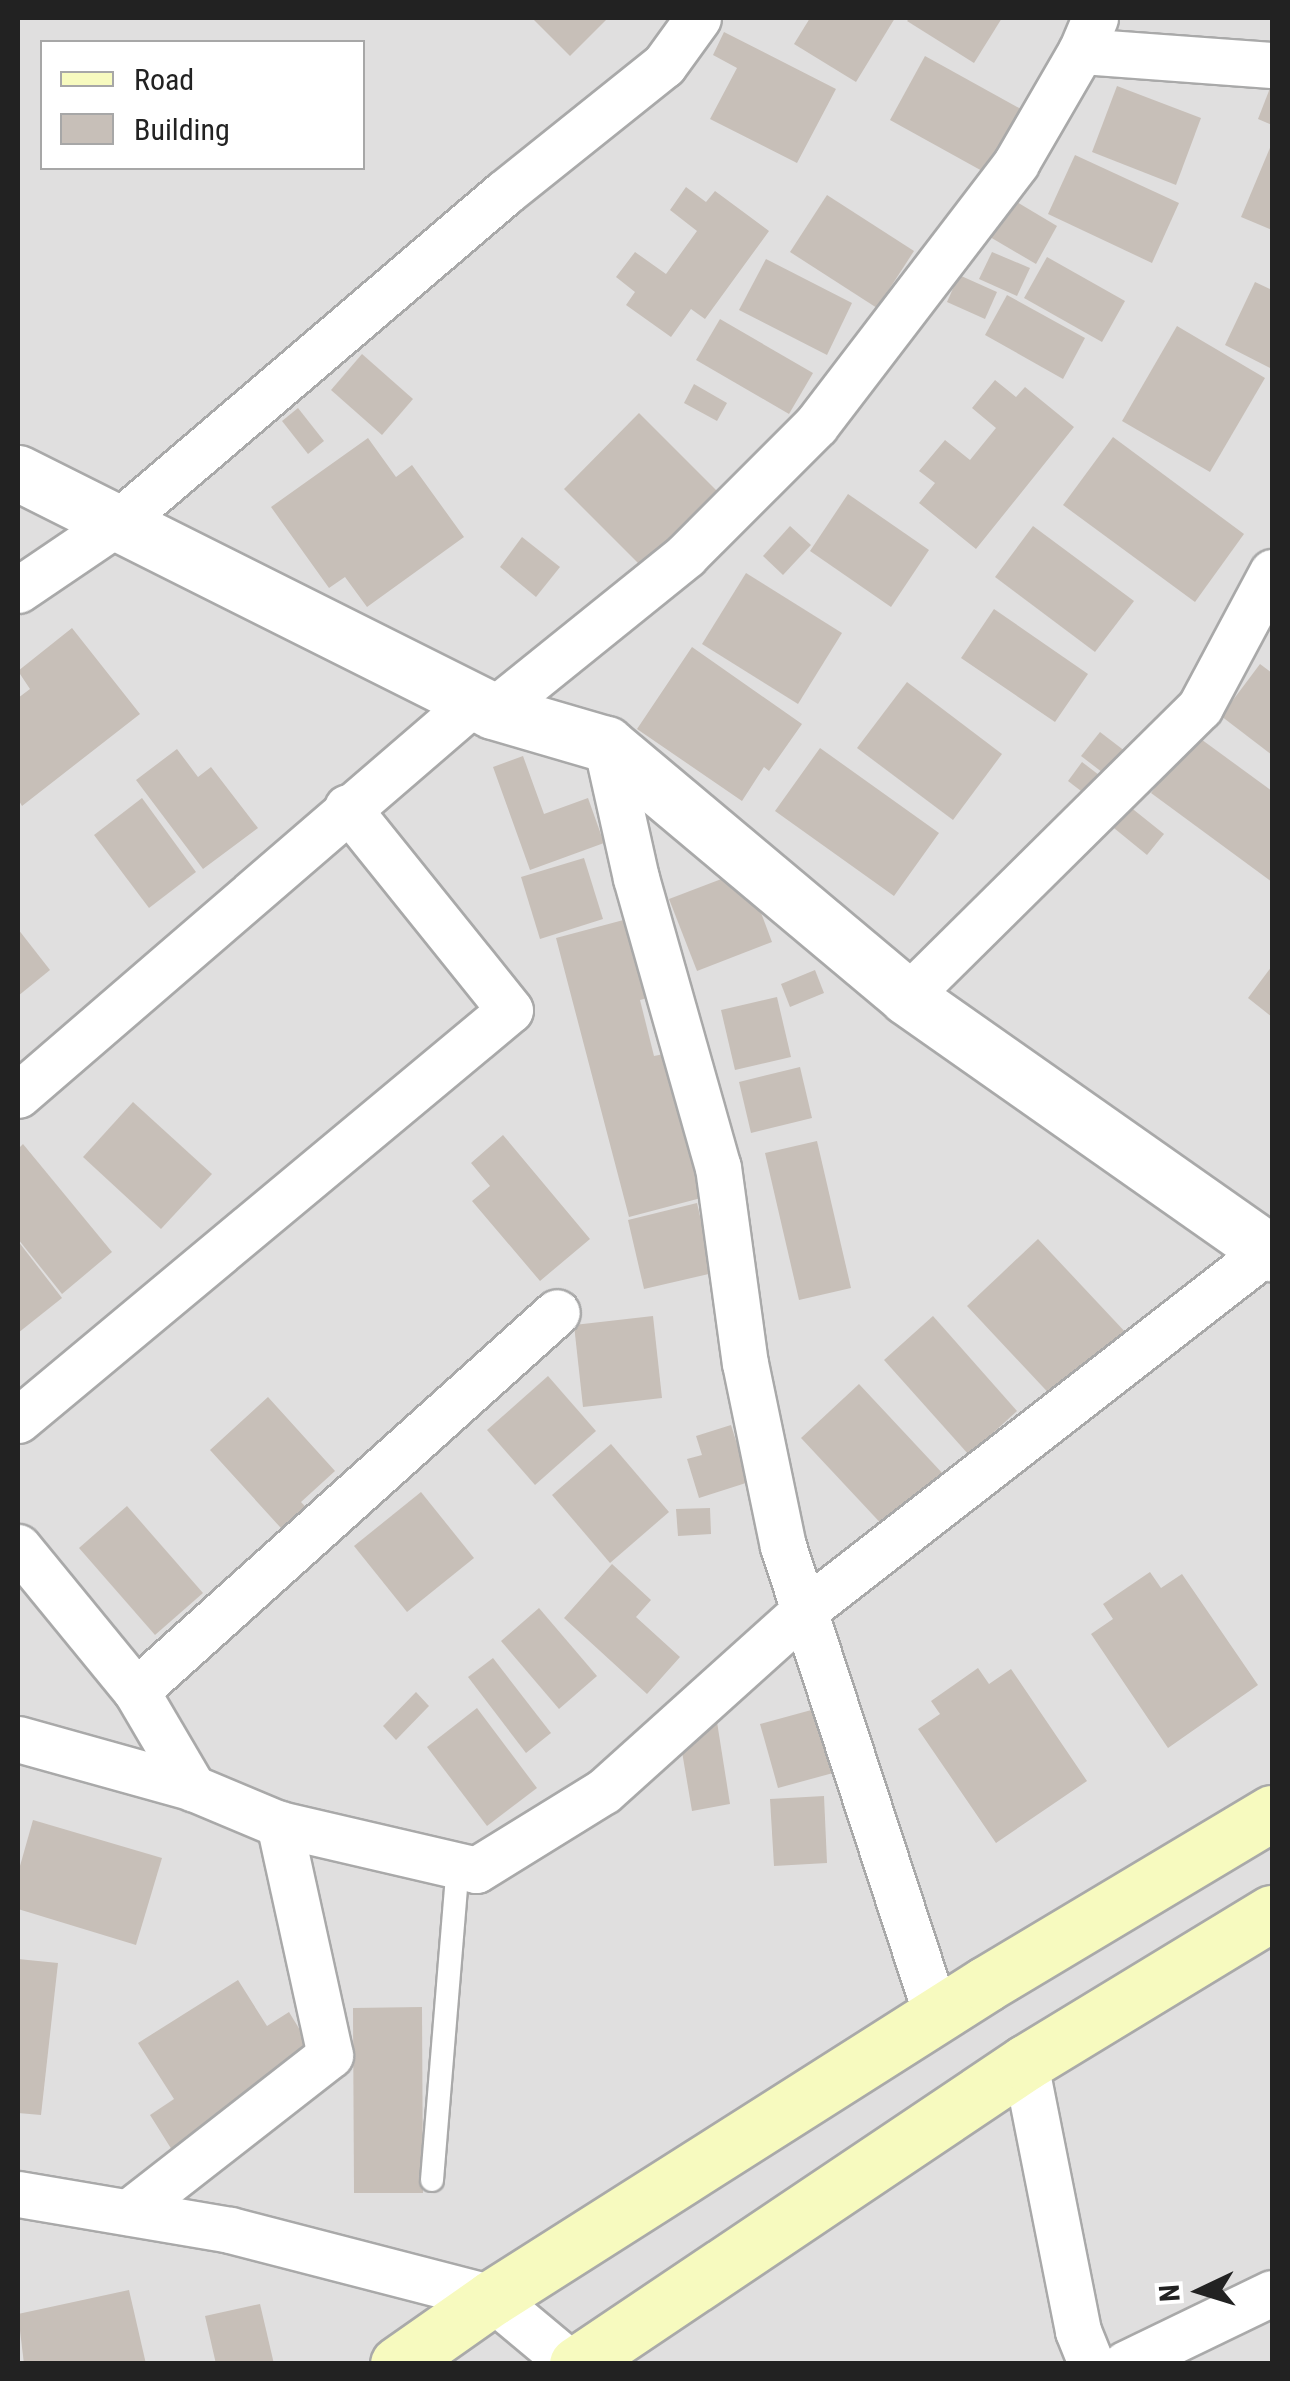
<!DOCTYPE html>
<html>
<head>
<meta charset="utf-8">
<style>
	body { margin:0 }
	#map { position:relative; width:1290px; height:2381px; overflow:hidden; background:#f2efe9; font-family:"Roboto Condensed",sans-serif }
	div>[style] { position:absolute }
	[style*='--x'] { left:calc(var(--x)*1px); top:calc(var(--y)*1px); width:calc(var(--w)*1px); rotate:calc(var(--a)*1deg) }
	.residential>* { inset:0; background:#e0dfdf }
	.building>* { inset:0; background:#c7bfb8 }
	.roads { filter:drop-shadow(2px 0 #a9a9a9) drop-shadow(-2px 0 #a9a9a9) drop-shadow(0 2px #a9a9a9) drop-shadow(0 -2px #a9a9a9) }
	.service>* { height:22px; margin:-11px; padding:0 11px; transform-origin:11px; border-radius:11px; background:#fff }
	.minor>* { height:45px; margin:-22.5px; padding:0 22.5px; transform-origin:22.5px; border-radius:22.5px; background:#fff }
	.tertiary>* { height:55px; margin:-27.5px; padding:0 27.5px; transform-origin:27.5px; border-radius:27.5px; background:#fff }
	.secondary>* { height:55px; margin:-27.5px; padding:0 27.5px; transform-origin:27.5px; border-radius:27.5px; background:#f7fabf }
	span { translate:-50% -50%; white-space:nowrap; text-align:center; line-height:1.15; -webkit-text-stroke:9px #fff; paint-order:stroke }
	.frame { position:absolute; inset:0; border:20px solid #222; pointer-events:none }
	.legend { position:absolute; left:40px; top:40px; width:325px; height:130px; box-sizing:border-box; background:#fff; border:2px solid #a7a7a7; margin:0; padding:12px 18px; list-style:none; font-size:30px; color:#222 }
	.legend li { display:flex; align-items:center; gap:20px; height:50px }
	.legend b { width:50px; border:2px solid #a7a7a7 }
	.north { position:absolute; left:1150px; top:2241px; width:100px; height:100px; -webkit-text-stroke:8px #fff; paint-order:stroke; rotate:266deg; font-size:28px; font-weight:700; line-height:40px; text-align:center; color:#222 }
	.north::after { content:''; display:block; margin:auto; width:35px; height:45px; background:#222; clip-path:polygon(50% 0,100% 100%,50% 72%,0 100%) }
</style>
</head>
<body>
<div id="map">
	<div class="residential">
		<i style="clip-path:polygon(evenodd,18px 18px,1272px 18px,1272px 2363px,18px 2363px,18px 18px,42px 42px,362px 42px,362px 168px,42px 168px,42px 42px)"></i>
	</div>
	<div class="building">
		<i style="clip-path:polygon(532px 18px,608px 18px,570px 56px)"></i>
		<i style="clip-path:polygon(810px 18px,895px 18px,856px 82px,794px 44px)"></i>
		<i style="clip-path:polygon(910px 18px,1002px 18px,974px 63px,907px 21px)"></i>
		<i style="clip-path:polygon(724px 32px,836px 89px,797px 163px,710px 119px,737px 68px,713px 55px)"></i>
		<i style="clip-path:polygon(925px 56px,1028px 113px,993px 177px,890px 120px)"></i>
		<i style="clip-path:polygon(1272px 83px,1272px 125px,1258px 119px)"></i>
		<i style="clip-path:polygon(1117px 86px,1201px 118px,1176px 185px,1092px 152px)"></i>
		<i style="clip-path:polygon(1272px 143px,1272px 230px,1241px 217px)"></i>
		<i style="clip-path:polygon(1075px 155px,1179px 203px,1152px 263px,1048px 214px)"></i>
		<i style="clip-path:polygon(686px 187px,706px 202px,715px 191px,769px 231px,705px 319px,691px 309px,671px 337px,626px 305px,635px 292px,616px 277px,635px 252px,666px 274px,697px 231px,670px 210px)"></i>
		<i style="clip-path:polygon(827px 195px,914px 251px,877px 308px,790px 252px)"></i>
		<i style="clip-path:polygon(1012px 199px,1057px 226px,1036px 264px,990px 237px)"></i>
		<i style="clip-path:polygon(992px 252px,1030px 268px,1017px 296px,979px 279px)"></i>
		<i style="clip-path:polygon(1047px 257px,1125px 301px,1102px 342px,1024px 298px)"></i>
		<i style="clip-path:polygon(766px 259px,852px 303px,827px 355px,739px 310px)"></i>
		<i style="clip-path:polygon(959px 275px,997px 292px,985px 319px,947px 302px)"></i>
		<i style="clip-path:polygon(1255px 282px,1272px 290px,1272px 369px,1225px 345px)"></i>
		<i style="clip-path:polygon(1007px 295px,1085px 338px,1063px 379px,985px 335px)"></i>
		<i style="clip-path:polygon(720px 319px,813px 373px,789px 414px,696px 360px)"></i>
		<i style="clip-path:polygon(1177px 326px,1265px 378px,1210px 472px,1122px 421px)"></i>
		<i style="clip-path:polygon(362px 354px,413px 399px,382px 435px,331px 390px)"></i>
		<i style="clip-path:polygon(995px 380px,1016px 397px,1025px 387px,1074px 427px,976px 549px,919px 503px,935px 483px,919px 471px,945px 440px,970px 460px,996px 428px,972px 408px)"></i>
		<i style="clip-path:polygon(694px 384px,727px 403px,717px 421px,684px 403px)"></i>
		<i style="clip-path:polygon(298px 408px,324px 441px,308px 454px,282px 421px)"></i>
		<i style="clip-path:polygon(639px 413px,718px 492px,643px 568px,564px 489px)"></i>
		<i style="clip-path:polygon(1113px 437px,1244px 534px,1195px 602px,1063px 505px)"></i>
		<i style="clip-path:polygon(368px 438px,396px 477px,412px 465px,464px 537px,367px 607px,345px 577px,329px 588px,271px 507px)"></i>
		<i style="clip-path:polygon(848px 494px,929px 550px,891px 607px,810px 551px)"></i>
		<i style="clip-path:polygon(790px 526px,811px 545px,783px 575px,763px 556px)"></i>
		<i style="clip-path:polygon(1033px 526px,1134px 601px,1095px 652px,995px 577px)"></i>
		<i style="clip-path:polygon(522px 537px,560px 567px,536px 597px,500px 567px)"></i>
		<i style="clip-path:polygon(746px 573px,842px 633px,798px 704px,702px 644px)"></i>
		<i style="clip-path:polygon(994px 609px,1088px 674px,1055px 722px,961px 658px)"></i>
		<i style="clip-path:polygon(72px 628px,140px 714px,22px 806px,18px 799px,18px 698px,30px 689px,18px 671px)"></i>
		<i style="clip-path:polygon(692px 647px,802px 724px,769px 771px,764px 767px,742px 801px,637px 729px)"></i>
		<i style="clip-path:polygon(1260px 664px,1272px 673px,1272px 755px,1221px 716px)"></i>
		<i style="clip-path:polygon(907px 682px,1002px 754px,953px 820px,857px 748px)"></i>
		<i style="clip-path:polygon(1100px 732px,1130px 755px,1111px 779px,1081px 756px)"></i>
		<i style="clip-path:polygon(1194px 734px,1272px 791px,1272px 882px,1151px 793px)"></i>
		<i style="clip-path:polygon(820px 748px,939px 833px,894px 896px,775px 811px)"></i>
		<i style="clip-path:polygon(177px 749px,198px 777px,211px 767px,258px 828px,203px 869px,136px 780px)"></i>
		<i style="clip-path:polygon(523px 756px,544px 814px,588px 798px,604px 843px,530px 870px,493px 767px)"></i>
		<i style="clip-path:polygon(1082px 762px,1112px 785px,1098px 804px,1068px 781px)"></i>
		<i style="clip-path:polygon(1114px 794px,1164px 834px,1147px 855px,1098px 815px)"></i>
		<i style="clip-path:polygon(142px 798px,196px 872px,149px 908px,94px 835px)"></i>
		<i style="clip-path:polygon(584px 858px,603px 919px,540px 939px,521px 877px)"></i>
		<i style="clip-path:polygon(745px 870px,772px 942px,697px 971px,669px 899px)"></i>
		<i style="clip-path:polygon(631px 918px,651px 997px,640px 1000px,654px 1056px,664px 1054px,701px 1198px,629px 1217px,556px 938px)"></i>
		<i style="clip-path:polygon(18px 929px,50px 970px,18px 996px)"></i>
		<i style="clip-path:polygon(1272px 966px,1272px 1017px,1248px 998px)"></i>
		<i style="clip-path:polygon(815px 970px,824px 993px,790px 1007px,781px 984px)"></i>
		<i style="clip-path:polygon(777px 997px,791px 1057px,735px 1070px,721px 1010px)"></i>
		<i style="clip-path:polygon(800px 1067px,812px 1118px,751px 1133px,739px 1082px)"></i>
		<i style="clip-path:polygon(133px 1102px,212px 1174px,161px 1229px,83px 1157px)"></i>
		<i style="clip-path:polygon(503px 1135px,590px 1239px,540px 1281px,472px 1201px,490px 1186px,471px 1163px)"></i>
		<i style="clip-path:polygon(817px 1141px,851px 1288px,799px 1300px,765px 1153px)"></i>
		<i style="clip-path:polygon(23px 1144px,112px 1252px,62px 1294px,18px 1239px,18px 1149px)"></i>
		<i style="clip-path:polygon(697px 1203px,713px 1273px,644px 1289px,628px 1220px)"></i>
		<i style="clip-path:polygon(1038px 1239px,1128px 1335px,1057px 1402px,967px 1306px)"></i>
		<i style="clip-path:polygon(18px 1241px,62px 1298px,18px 1333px)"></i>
		<i style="clip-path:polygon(653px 1316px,662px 1398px,583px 1407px,574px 1325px)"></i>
		<i style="clip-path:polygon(933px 1316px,1017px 1411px,969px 1455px,884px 1360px)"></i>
		<i style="clip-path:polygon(548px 1376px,596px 1431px,535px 1485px,487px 1430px)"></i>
		<i style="clip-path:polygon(859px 1384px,945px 1476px,888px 1531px,801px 1438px)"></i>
		<i style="clip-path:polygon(268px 1397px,335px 1471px,301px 1502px,314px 1516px,290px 1538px,210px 1450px)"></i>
		<i style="clip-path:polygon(731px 1425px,749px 1482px,699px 1498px,687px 1459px,702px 1455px,696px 1436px)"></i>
		<i style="clip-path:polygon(611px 1444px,669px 1512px,610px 1563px,552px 1495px)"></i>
		<i style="clip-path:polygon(421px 1492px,474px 1558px,407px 1612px,354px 1546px)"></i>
		<i style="clip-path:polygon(127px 1506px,203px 1593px,155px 1635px,79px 1548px)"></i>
		<i style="clip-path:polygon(710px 1508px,711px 1534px,678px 1536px,676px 1509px)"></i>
		<i style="clip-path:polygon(612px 1564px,651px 1600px,636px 1617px,680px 1657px,647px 1694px,564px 1618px)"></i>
		<i style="clip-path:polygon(1150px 1572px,1161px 1588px,1182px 1574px,1258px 1685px,1168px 1748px,1091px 1634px,1113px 1619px,1103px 1604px)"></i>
		<i style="clip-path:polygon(539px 1608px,597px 1676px,559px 1709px,501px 1641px)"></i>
		<i style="clip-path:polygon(493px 1658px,551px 1733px,526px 1753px,468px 1677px)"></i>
		<i style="clip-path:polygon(978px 1668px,989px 1684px,1011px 1669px,1087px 1781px,996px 1843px,918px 1729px,940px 1714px,931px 1701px)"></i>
		<i style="clip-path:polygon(416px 1692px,429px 1706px,396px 1740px,383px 1726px)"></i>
		<i style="clip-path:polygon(477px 1708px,537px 1788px,487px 1826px,427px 1747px)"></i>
		<i style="clip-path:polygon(815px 1709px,833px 1773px,778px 1788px,760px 1724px)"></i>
		<i style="clip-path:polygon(717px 1722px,730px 1804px,692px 1811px,678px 1728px)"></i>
		<i style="clip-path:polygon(824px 1796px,827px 1863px,774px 1866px,770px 1799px)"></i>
		<i style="clip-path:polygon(33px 1820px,162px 1858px,136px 1945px,18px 1909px,18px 1873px)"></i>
		<i style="clip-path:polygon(18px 1959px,58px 1963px,41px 2115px,18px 2113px)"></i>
		<i style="clip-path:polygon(238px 1980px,267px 2026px,289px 2012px,317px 2058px,172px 2150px,150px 2115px,174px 2099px,138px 2043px)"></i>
		<i style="clip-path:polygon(422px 2007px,423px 2193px,354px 2193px,353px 2008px)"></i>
		<i style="clip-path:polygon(129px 2290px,146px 2364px,24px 2364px,18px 2314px)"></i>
		<i style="clip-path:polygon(260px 2304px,274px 2364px,216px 2364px,205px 2316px)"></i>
	</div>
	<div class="roads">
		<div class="service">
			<i style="--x:432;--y:2180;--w:315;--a:-85.3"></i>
		</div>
		<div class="minor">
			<i style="--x:1081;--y:51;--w:192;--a:4.2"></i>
			<i style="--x:18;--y:590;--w:123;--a:-34.1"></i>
			<i style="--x:120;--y:521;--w:505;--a:-40.5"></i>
			<i style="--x:504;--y:193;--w:205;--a:-38.7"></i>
			<i style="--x:664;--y:65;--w:58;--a:-54.1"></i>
			<i style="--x:493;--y:711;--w:248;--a:-38.9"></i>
			<i style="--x:686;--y:555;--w:184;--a:-45"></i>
			<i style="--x:816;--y:425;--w:330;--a:-52.6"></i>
			<i style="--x:1016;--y:163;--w:129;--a:-59.9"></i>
			<i style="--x:1081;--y:51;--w:36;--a:-67"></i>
			<i style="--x:606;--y:744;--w:137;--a:77.4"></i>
			<i style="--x:636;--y:878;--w:300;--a:74.2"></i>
			<i style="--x:718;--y:1167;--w:198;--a:82.2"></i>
			<i style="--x:745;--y:1363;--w:187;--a:78.3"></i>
			<i style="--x:783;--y:1546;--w:495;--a:71.9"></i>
			<i style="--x:907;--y:997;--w:412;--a:-44.7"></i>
			<i style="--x:1200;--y:707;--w:153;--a:-61.9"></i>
			<i style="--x:18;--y:1095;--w:603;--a:-40.77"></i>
			<i style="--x:18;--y:1420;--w:640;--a:-39.81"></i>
			<i style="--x:510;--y:1010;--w:260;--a:-128.8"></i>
			<i style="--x:18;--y:1547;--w:186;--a:50.7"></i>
			<i style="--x:136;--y:1691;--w:113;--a:59.6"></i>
			<i style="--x:136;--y:1691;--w:566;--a:-41.99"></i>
			<i style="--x:18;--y:1739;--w:182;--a:15.6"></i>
			<i style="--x:193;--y:1788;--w:93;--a:22.7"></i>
			<i style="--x:279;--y:1824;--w:202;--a:13.1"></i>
			<i style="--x:476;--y:1870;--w:150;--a:-31.7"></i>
			<i style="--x:604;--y:1791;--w:270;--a:-42"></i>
			<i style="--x:805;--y:1610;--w:591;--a:-37.86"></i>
			<i style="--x:1025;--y:2063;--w:273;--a:78.8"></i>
			<i style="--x:1078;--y:2331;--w:35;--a:68"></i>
			<i style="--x:18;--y:2194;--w:215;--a:9.6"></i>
			<i style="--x:230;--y:2230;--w:271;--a:14.5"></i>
			<i style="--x:492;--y:2298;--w:103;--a:39.9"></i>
			<i style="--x:129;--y:2212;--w:255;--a:-38"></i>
			<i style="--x:330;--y:2055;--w:237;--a:-102.4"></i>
			<i style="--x:1125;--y:2364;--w:163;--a:-25.8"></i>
		</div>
		<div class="tertiary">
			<i style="--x:18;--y:473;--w:531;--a:26.61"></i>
			<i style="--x:493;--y:711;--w:118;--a:16.3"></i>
			<i style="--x:606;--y:744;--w:393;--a:40"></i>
			<i style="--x:907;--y:997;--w:446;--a:35.1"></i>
		</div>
		<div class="secondary">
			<i style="--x:398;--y:2364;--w:115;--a:-35.1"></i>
			<i style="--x:492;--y:2298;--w:585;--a:-32.44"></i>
			<i style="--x:986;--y:1984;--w:333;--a:-30.9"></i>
			<i style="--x:577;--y:2364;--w:540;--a:-33.9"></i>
			<i style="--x:1025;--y:2063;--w:289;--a:-31.3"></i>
		</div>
	</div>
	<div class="frame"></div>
	<ul class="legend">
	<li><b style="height:12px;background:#f7fabf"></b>Road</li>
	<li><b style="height:28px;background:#c7bfb8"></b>Building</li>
	</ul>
	<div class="north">N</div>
</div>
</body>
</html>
